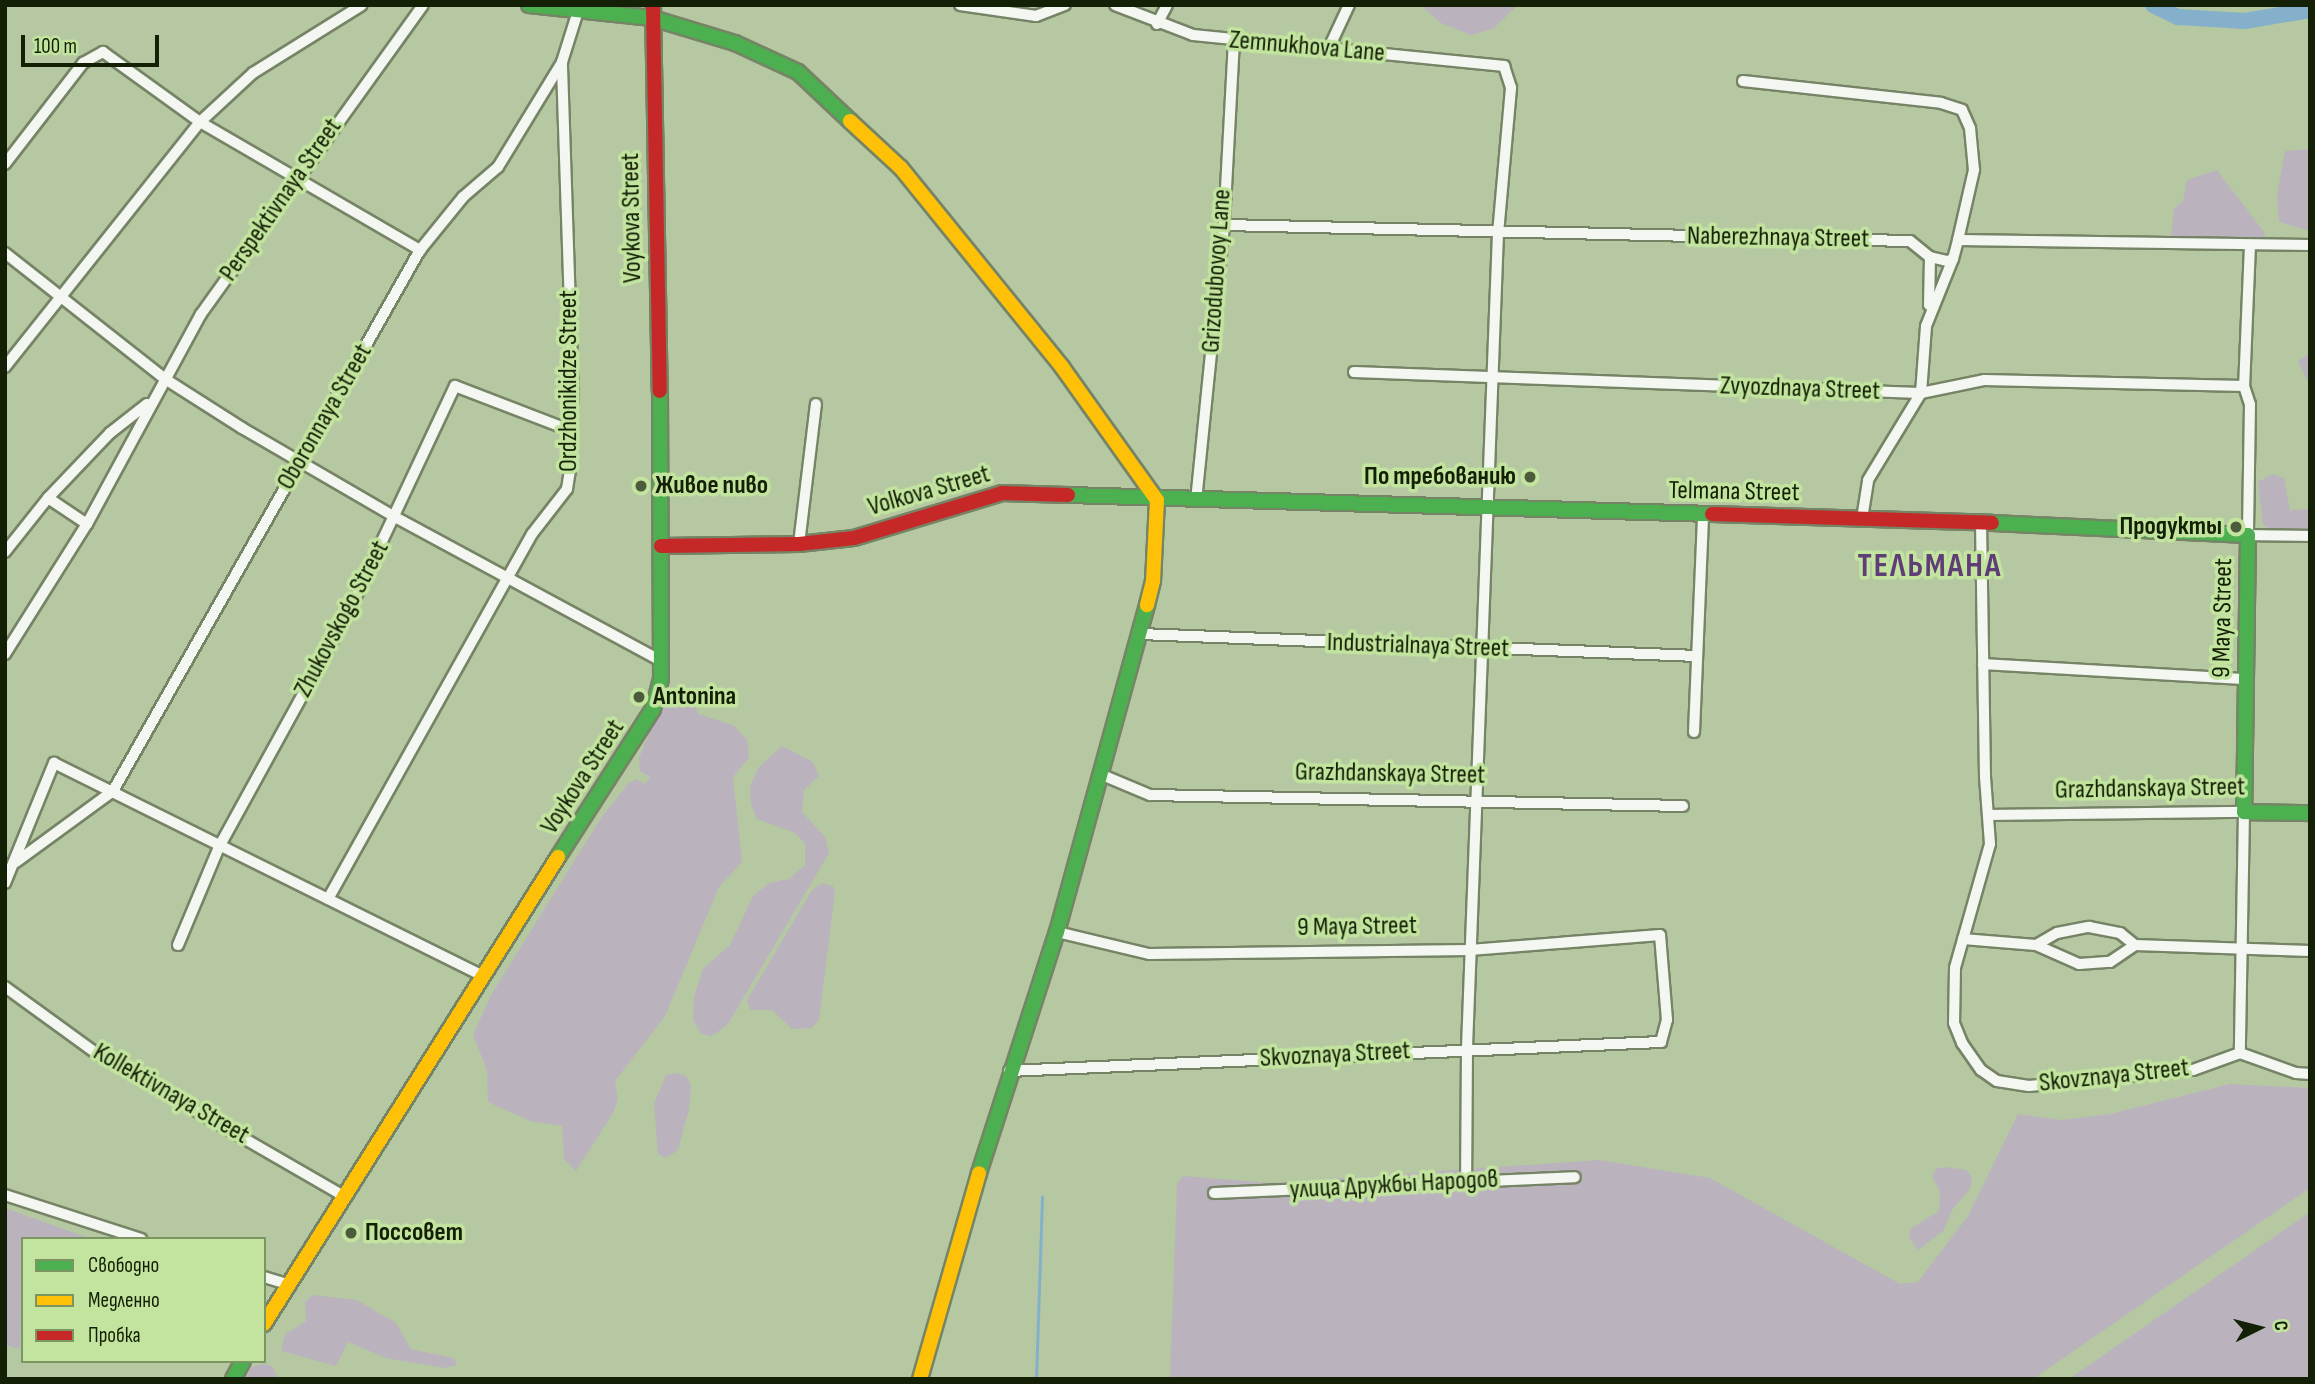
<!DOCTYPE html>
<html>
<head>
<meta charset="utf-8">
<style>
	body { margin:0 }
	#map { position:relative; width:2315px; height:1384px; overflow:hidden; background:#b5c8a1; font-family:"Sofia Sans Condensed",sans-serif }
	div>[style] { position:absolute }
	[style*='--x'] { left:calc(var(--x)*1px); top:calc(var(--y)*1px); width:calc(var(--w)*1px); rotate:calc(var(--a)*1deg) }
	.green>* { inset:0; background:#bab3be }
	.stream>* { height:2.5px; margin:-1.25px; padding:0 1.25px; transform-origin:1.25px; border-radius:1.25px; background:#84b0cb }
	.river>* { height:16px; margin:-8px; padding:0 8px; transform-origin:8px; border-radius:8px; background:#84b0cb }
	.roads { filter:drop-shadow(2px 0 #768466) drop-shadow(-2px 0 #768466) drop-shadow(0 2px #768466) drop-shadow(0 -2px #768466) }
	.street>* { height:10px; margin:-5px; padding:0 5px; transform-origin:5px; border-radius:5px; background:#f4f7f1 }
	.fast>* { height:14px; margin:-7px; padding:0 7px; transform-origin:7px; border-radius:7px; background:#4caf50 }
	.slow>* { height:14px; margin:-7px; padding:0 7px; transform-origin:7px; border-radius:7px; background:#ffc107 }
	.jam>* { height:14px; margin:-7px; padding:0 7px; transform-origin:7px; border-radius:7px; background:#c62828 }
	.dots>* { width:19px; height:19px; translate:-50% -50%; box-sizing:border-box; border:4px solid #c2e49f; border-radius:50% }
	span { translate:-50% -50%; white-space:nowrap; text-align:center; line-height:1.15; -webkit-text-stroke:7px #c2e49f; paint-order:stroke }
	.street-label { font-size:26px; color:#142005 }
	.poi-label { font-size:26px; color:#142005; font-weight:700 }
	.right { translate:-100% -50%; text-align:right }
	.left { translate:0 -50%; text-align:left }
	.district-label { font-size:33px; color:#5f3d77; font-weight:700; letter-spacing:2px }
	.frame { position:absolute; inset:0; border:7px solid #142005; pointer-events:none }
	.legend { position:absolute; left:21px; top:1237px; width:245px; height:126px; box-sizing:border-box; background:#c2e49f; border:2px solid #7c9661; margin:0; padding:9px 12px; list-style:none; font-size:21px; color:#142005 }
	.legend li { display:flex; align-items:center; gap:14px; height:35px }
	.legend b { width:35px; border:2px solid #7c9661 }
	.north { position:absolute; left:2224px; top:1293px; width:70px; height:70px; -webkit-text-stroke:5px #c2e49f; paint-order:stroke; rotate:84deg; font-size:19px; font-weight:700; line-height:28px; text-align:center; color:#142005 }
	.north::after { content:''; display:block; margin:auto; width:24px; height:32px; background:#142005; clip-path:polygon(50% 0,100% 100%,50% 72%,0 100%) }
	.scale { position:absolute; left:21px; top:35px; width:138px; height:32px; box-sizing:border-box; border:4px solid #142005; border-top:0; padding-left:9px; font-size:21px; line-height:24px; white-space:nowrap; color:#142005; -webkit-text-stroke:5px #c2e49f; paint-order:stroke }
</style>
</head>
<body>
<div id="map">
	<div class="green">
		<i style="clip-path:polygon(1518px 5px,1493px 29px,1471px 35px,1441px 23px,1423px 7px)"></i>
		<i style="clip-path:polygon(2310px 149px,2310px 231px,2279px 222px,2277px 195px,2285px 151px)"></i>
		<i style="clip-path:polygon(2217px 170px,2264px 232px,2267px 241px,2261px 248px,2225px 250px,2171px 236px,2174px 209px,2183px 201px,2187px 180px)"></i>
		<i style="clip-path:polygon(2310px 352px,2310px 387px,2298px 361px)"></i>
		<i style="clip-path:polygon(2273px 474px,2284px 478px,2290px 510px,2310px 509px,2310px 530px,2271px 530px,2263px 525px,2258px 482px)"></i>
		<i style="clip-path:polygon(690px 689px,698px 714px,733px 725px,747px 740px,749px 757px,733px 777px,742px 862px,719px 887px,665px 1016px,615px 1081px,618px 1099px,613px 1113px,576px 1171px,564px 1159px,562px 1126px,530px 1121px,488px 1102px,487px 1070px,473px 1035px,491px 995px,601px 818px,628px 784px,636px 779px,645px 784px,650px 777px,640px 771px,639px 758px,666px 693px)"></i>
		<i style="clip-path:polygon(782px 746px,813px 762px,819px 776px,804px 790px,802px 812px,825px 837px,829px 853px,728px 1024px,712px 1036px,701px 1034px,693px 1020px,694px 997px,703px 969px,730px 945px,753px 896px,769px 883px,789px 879px,805px 865px,805px 843px,795px 833px,757px 819px,751px 804px,750px 788px,758px 768px)"></i>
		<i style="clip-path:polygon(822px 883px,833px 886px,835px 892px,819px 1020px,812px 1028px,792px 1029px,772px 1010px,750px 1010px,747px 1000px,812px 890px)"></i>
		<i style="clip-path:polygon(675px 1073px,686px 1076px,691px 1085px,689px 1109px,678px 1150px,666px 1158px,658px 1154px,654px 1104px,666px 1075px)"></i>
		<i style="clip-path:polygon(2230px 1084px,2310px 1088px,2310px 1188px,2033px 1379px,1170px 1379px,1177px 1184px,1183px 1176px,1271px 1183px,1599px 1160px,1710px 1178px,1900px 1284px,1918px 1282px,1968px 1216px,2018px 1114px,2062px 1120px,2110px 1114px)"></i>
		<i style="clip-path:polygon(1946px 1167px,1966px 1170px,1972px 1177px,1970px 1189px,1952px 1210px,1944px 1230px,1918px 1250px,1909px 1238px,1910px 1229px,1939px 1211px,1940px 1192px,1932px 1176px,1936px 1169px)"></i>
		<i style="clip-path:polygon(5px 1208px,91px 1239px,23px 1239px,20px 1349px,5px 1345px)"></i>
		<i style="clip-path:polygon(2310px 1212px,2310px 1379px,2069px 1379px)"></i>
		<i style="clip-path:polygon(312px 1295px,357px 1300px,396px 1323px,411px 1349px,454px 1358px,457px 1365px,445px 1368px,386px 1358px,348px 1342px,336px 1366px,281px 1351px,285px 1334px,306px 1321px,305px 1302px)"></i>
		<i style="clip-path:polygon(263px 1364px,272px 1366px,279px 1379px,244px 1379px,252px 1367px)"></i>
	</div>
	<div class="stream">
		<i style="--x:1036;--y:1379;--w:182;--a:-88.1"></i>
	</div>
	<div class="river">
		<i style="--x:2153;--y:5;--w:28;--a:26"></i>
		<i style="--x:2178;--y:17;--w:67;--a:3.4"></i>
		<i style="--x:2245;--y:21;--w:66;--a:-9.6"></i>
	</div>
	<div class="roads">
		<div class="street">
			<i style="--x:960;--y:5;--w:77;--a:8.2"></i>
			<i style="--x:1036;--y:16;--w:31;--a:-21"></i>
			<i style="--x:1115;--y:5;--w:84;--a:21"></i>
			<i style="--x:1193;--y:35;--w:313;--a:5.7"></i>
			<i style="--x:1504;--y:66;--w:23;--a:72"></i>
			<i style="--x:1511;--y:88;--w:146;--a:95.1"></i>
			<i style="--x:1498;--y:233;--w:817;--a:92.18"></i>
			<i style="--x:1467;--y:1049;--w:131;--a:90.4"></i>
			<i style="--x:1157;--y:24;--w:21;--a:-62"></i>
			<i style="--x:1328;--y:50;--w:50;--a:-65"></i>
			<i style="--x:1743;--y:81;--w:199;--a:6.3"></i>
			<i style="--x:1941;--y:103;--w:22;--a:18"></i>
			<i style="--x:1962;--y:110;--w:20;--a:66"></i>
			<i style="--x:1970;--y:128;--w:42;--a:84.6"></i>
			<i style="--x:1974;--y:170;--w:72;--a:102.9"></i>
			<i style="--x:5;--y:164;--w:128;--a:-52.3"></i>
			<i style="--x:83;--y:63;--w:23;--a:-29"></i>
			<i style="--x:103;--y:52;--w:120;--a:35.8"></i>
			<i style="--x:200;--y:122;--w:255;--a:30.2"></i>
			<i style="--x:1224;--y:225;--w:686;--a:1.34"></i>
			<i style="--x:1910;--y:241;--w:26;--a:39"></i>
			<i style="--x:1930;--y:257;--w:18;--a:13"></i>
			<i style="--x:1948;--y:261;--w:5;--a:-22"></i>
			<i style="--x:1953;--y:259;--w:20;--a:-75"></i>
			<i style="--x:1958;--y:240;--w:352;--a:0.8"></i>
			<i style="--x:2250;--y:245;--w:141;--a:92.4"></i>
			<i style="--x:2244;--y:386;--w:19;--a:72"></i>
			<i style="--x:2250;--y:404;--w:131;--a:90.9"></i>
			<i style="--x:2248;--y:535;--w:62;--a:0.9"></i>
			<i style="--x:5;--y:253;--w:204;--a:38.2"></i>
			<i style="--x:165;--y:379;--w:91;--a:32.5"></i>
			<i style="--x:242;--y:428;--w:177;--a:30.2"></i>
			<i style="--x:395;--y:517;--w:302;--a:28.4"></i>
			<i style="--x:1929;--y:305;--w:48;--a:-88.8"></i>
			<i style="--x:5;--y:367;--w:313;--a:-51.5"></i>
			<i style="--x:200;--y:122;--w:72;--a:-42.8"></i>
			<i style="--x:253;--y:73;--w:128;--a:-32"></i>
			<i style="--x:1354;--y:372;--w:567;--a:2.12"></i>
			<i style="--x:1921;--y:393;--w:64;--a:-11.7"></i>
			<i style="--x:1984;--y:380;--w:260;--a:1.3"></i>
			<i style="--x:48;--y:498;--w:47;--a:33.7"></i>
			<i style="--x:1196;--y:501;--w:277;--a:-84.2"></i>
			<i style="--x:1224;--y:225;--w:184;--a:-86.9"></i>
			<i style="--x:1862;--y:519;--w:39;--a:-81"></i>
			<i style="--x:1868;--y:480;--w:102;--a:-58.7"></i>
			<i style="--x:1921;--y:393;--w:67;--a:-85.7"></i>
			<i style="--x:1926;--y:326;--w:72;--a:-68.1"></i>
			<i style="--x:1981;--y:522;--w:255;--a:89.1"></i>
			<i style="--x:1985;--y:777;--w:67;--a:85.7"></i>
			<i style="--x:1990;--y:844;--w:129;--a:105.8"></i>
			<i style="--x:1955;--y:968;--w:55;--a:91"></i>
			<i style="--x:1954;--y:1023;--w:22;--a:68"></i>
			<i style="--x:1962;--y:1043;--w:33;--a:55"></i>
			<i style="--x:1981;--y:1070;--w:19;--a:35"></i>
			<i style="--x:1997;--y:1081;--w:32;--a:9"></i>
			<i style="--x:2029;--y:1086;--w:165;--a:-5.6"></i>
			<i style="--x:2193;--y:1070;--w:50;--a:-19.9"></i>
			<i style="--x:2240;--y:1053;--w:59;--a:19.7"></i>
			<i style="--x:2296;--y:1073;--w:14;--a:4"></i>
			<i style="--x:799;--y:544;--w:141;--a:-83.1"></i>
			<i style="--x:5;--y:552;--w:69;--a:-51.5"></i>
			<i style="--x:48;--y:498;--w:90;--a:-46.4"></i>
			<i style="--x:110;--y:433;--w:47;--a:-38.1"></i>
			<i style="--x:1140;--y:634;--w:557;--a:2.26"></i>
			<i style="--x:5;--y:654;--w:154;--a:-57.8"></i>
			<i style="--x:87;--y:524;--w:239;--a:-61.5"></i>
			<i style="--x:201;--y:314;--w:380;--a:-54.3"></i>
			<i style="--x:1983;--y:664;--w:264;--a:3.3"></i>
			<i style="--x:1694;--y:732;--w:216;--a:-87.6"></i>
			<i style="--x:1100;--y:774;--w:54;--a:22.8"></i>
			<i style="--x:1150;--y:795;--w:533;--a:1.18"></i>
			<i style="--x:1991;--y:815;--w:253;--a:-0.7"></i>
			<i style="--x:2244;--y:812;--w:241;--a:91"></i>
			<i style="--x:16;--y:862;--w:120;--a:-36.2"></i>
			<i style="--x:113;--y:791;--w:622;--a:-60.43"></i>
			<i style="--x:420;--y:250;--w:68;--a:-50.9"></i>
			<i style="--x:463;--y:197;--w:46;--a:-40.6"></i>
			<i style="--x:498;--y:167;--w:123;--a:-58.6"></i>
			<i style="--x:5;--y:883;--w:130;--a:-67.8"></i>
			<i style="--x:54;--y:763;--w:479;--a:26.4"></i>
			<i style="--x:328;--y:899;--w:418;--a:-60.8"></i>
			<i style="--x:532;--y:534;--w:57;--a:-52.1"></i>
			<i style="--x:567;--y:489;--w:26;--a:-81"></i>
			<i style="--x:571;--y:463;--w:34;--a:-97"></i>
			<i style="--x:567;--y:429;--w:32;--a:-79"></i>
			<i style="--x:573;--y:398;--w:336;--a:-91.9"></i>
			<i style="--x:562;--y:62;--w:53;--a:-72.6"></i>
			<i style="--x:1963;--y:939;--w:73;--a:4.7"></i>
			<i style="--x:2036;--y:945;--w:47;--a:23.8"></i>
			<i style="--x:2079;--y:964;--w:31;--a:-4"></i>
			<i style="--x:2110;--y:962;--w:30;--a:-34"></i>
			<i style="--x:2135;--y:945;--w:175;--a:2"></i>
			<i style="--x:178;--y:945;--w:106;--a:-67.3"></i>
			<i style="--x:219;--y:847;--w:274;--a:-61.2"></i>
			<i style="--x:351;--y:607;--w:244;--a:-64.8"></i>
			<i style="--x:455;--y:386;--w:120;--a:21"></i>
			<i style="--x:2036;--y:945;--w:24;--a:-30"></i>
			<i style="--x:2057;--y:933;--w:33;--a:-11"></i>
			<i style="--x:2089;--y:927;--w:32;--a:11"></i>
			<i style="--x:2120;--y:933;--w:19;--a:39"></i>
			<i style="--x:5;--y:987;--w:112;--a:36"></i>
			<i style="--x:96;--y:1053;--w:284;--a:30"></i>
			<i style="--x:1009;--y:1071;--w:653;--a:-2.55"></i>
			<i style="--x:1661;--y:1042;--w:23;--a:-75"></i>
			<i style="--x:1667;--y:1020;--w:85;--a:-94.7"></i>
			<i style="--x:1660;--y:935;--w:191;--a:175.5"></i>
			<i style="--x:1470;--y:950;--w:321;--a:179.3"></i>
			<i style="--x:1149;--y:954;--w:95;--a:-166.6"></i>
			<i style="--x:1214;--y:1193;--w:361;--a:-2.5"></i>
			<i style="--x:5;--y:1195;--w:143;--a:17.9"></i>
			<i style="--x:264;--y:1277;--w:24;--a:17"></i>
		</div>
		<div class="fast">
			<i style="--x:529;--y:5;--w:124;--a:6"></i>
			<i style="--x:652;--y:18;--w:87;--a:16.8"></i>
			<i style="--x:735;--y:43;--w:69;--a:24.7"></i>
			<i style="--x:798;--y:72;--w:71;--a:43.3"></i>
			<i style="--x:1068;--y:495;--w:644;--a:1.69"></i>
			<i style="--x:1992;--y:523;--w:256;--a:2.7"></i>
			<i style="--x:2248;--y:535;--w:277;--a:90.8"></i>
			<i style="--x:2244;--y:812;--w:66;--a:0.9"></i>
			<i style="--x:558;--y:857;--w:176;--a:-57.3"></i>
			<i style="--x:653;--y:709;--w:31;--a:-75"></i>
			<i style="--x:661;--y:679;--w:288;--a:-90.2"></i>
			<i style="--x:979;--y:1173;--w:253;--a:-72.1"></i>
			<i style="--x:1057;--y:932;--w:339;--a:-74.6"></i>
			<i style="--x:233;--y:1379;--w:21;--a:-61"></i>
		</div>
		<div class="slow">
			<i style="--x:850;--y:121;--w:69;--a:42.7"></i>
			<i style="--x:901;--y:168;--w:256;--a:51"></i>
			<i style="--x:1062;--y:367;--w:163;--a:54.5"></i>
			<i style="--x:1157;--y:500;--w:81;--a:92.8"></i>
			<i style="--x:1153;--y:581;--w:25;--a:104"></i>
			<i style="--x:264;--y:1324;--w:552;--a:-57.81"></i>
			<i style="--x:920;--y:1379;--w:214;--a:-74"></i>
		</div>
		<div class="jam">
			<i style="--x:653;--y:5;--w:386;--a:89"></i>
			<i style="--x:1712;--y:514;--w:280;--a:1.8"></i>
			<i style="--x:661;--y:546;--w:138;--a:-0.8"></i>
			<i style="--x:799;--y:544;--w:55;--a:-6.2"></i>
			<i style="--x:854;--y:538;--w:155;--a:-16.9"></i>
			<i style="--x:1002;--y:493;--w:66;--a:1.7"></i>
		</div>
	</div>
	<div class="dots">
		<i style="left:1530px;top:477px;background:#4c5b3c"></i>
		<i style="left:641px;top:486px;background:#4c5b3c"></i>
		<i style="left:2236px;top:527px;background:#4c5b3c"></i>
		<i style="left:639px;top:697px;background:#4c5b3c"></i>
		<i style="left:351px;top:1233px;background:#4c5b3c"></i>
	</div>
	<div class="street-label">
		<span style="left:1307px;top:47px;rotate:5deg">Zemnukhova Lane</span>
		<span style="left:281px;top:200px;rotate:-55deg">Perspektivnaya Street</span>
		<span style="left:632px;top:218px;rotate:-91deg">Voykova Street</span>
		<span style="left:1778px;top:238px;rotate:1deg">Naberezhnaya Street</span>
		<span style="left:1217px;top:271px;rotate:-86deg">Grizodubovoy Lane</span>
		<span style="left:569px;top:381px;rotate:-90deg">Ordzhonikidze Street</span>
		<span style="left:1800px;top:389px;rotate:2deg">Zvyozdnaya Street</span>
		<span style="left:325px;top:417px;rotate:-60deg">Oboronnaya Street</span>
		<span style="left:929px;top:491px;rotate:-16deg">Volkova Street</span>
		<span style="left:1734px;top:492px;rotate:1deg">Telmana Street</span>
		<span style="left:2223px;top:618px;rotate:-89deg">9 Maya Street</span>
		<span style="left:342px;top:619px;rotate:-62deg">Zhukovskogo Street</span>
		<span style="left:1418px;top:646px;rotate:2deg">Industrialnaya Street</span>
		<span style="left:1390px;top:774px;rotate:1deg">Grazhdanskaya Street</span>
		<span style="left:583px;top:777px;rotate:-57deg">Voykova Street</span>
		<span style="left:2150px;top:789px;rotate:-1deg">Grazhdanskaya Street</span>
		<span style="left:1357px;top:927px;rotate:-1deg">9 Maya Street</span>
		<span style="left:1335px;top:1055px;rotate:-3deg">Skvoznaya Street</span>
		<span style="left:2114px;top:1076px;rotate:-6deg">Skovznaya Street</span>
		<span style="left:171px;top:1094px;rotate:30deg">Kollektivnaya Street</span>
		<span style="left:1394px;top:1185px;rotate:-3deg">улица Дружбы Народов</span>
	</div>
	<div class="poi-label">
		<span class="right" style="left:1516px;top:477px">По требованию</span>
		<span class="left" style="left:655px;top:486px">Живое пиво</span>
		<span class="right" style="left:2222px;top:527px">Продукты</span>
		<span class="left" style="left:653px;top:697px">Antonina</span>
		<span class="left" style="left:365px;top:1233px">Поссовет</span>
	</div>
	<div class="district-label">
		<span style="left:1930px;top:567px">ТЕЛЬМАНА</span>
	</div>
	<div class="frame"></div>
	<ul class="legend">
	<li><b style="height:9px;background:#4caf50"></b>Свободно</li>
	<li><b style="height:9px;background:#ffc107"></b>Медленно</li>
	<li><b style="height:9px;background:#c62828"></b>Пробка</li>
	</ul>
	<div class="north">С</div>
	<div class="scale">100 m</div>
</div>
</body>
</html>
